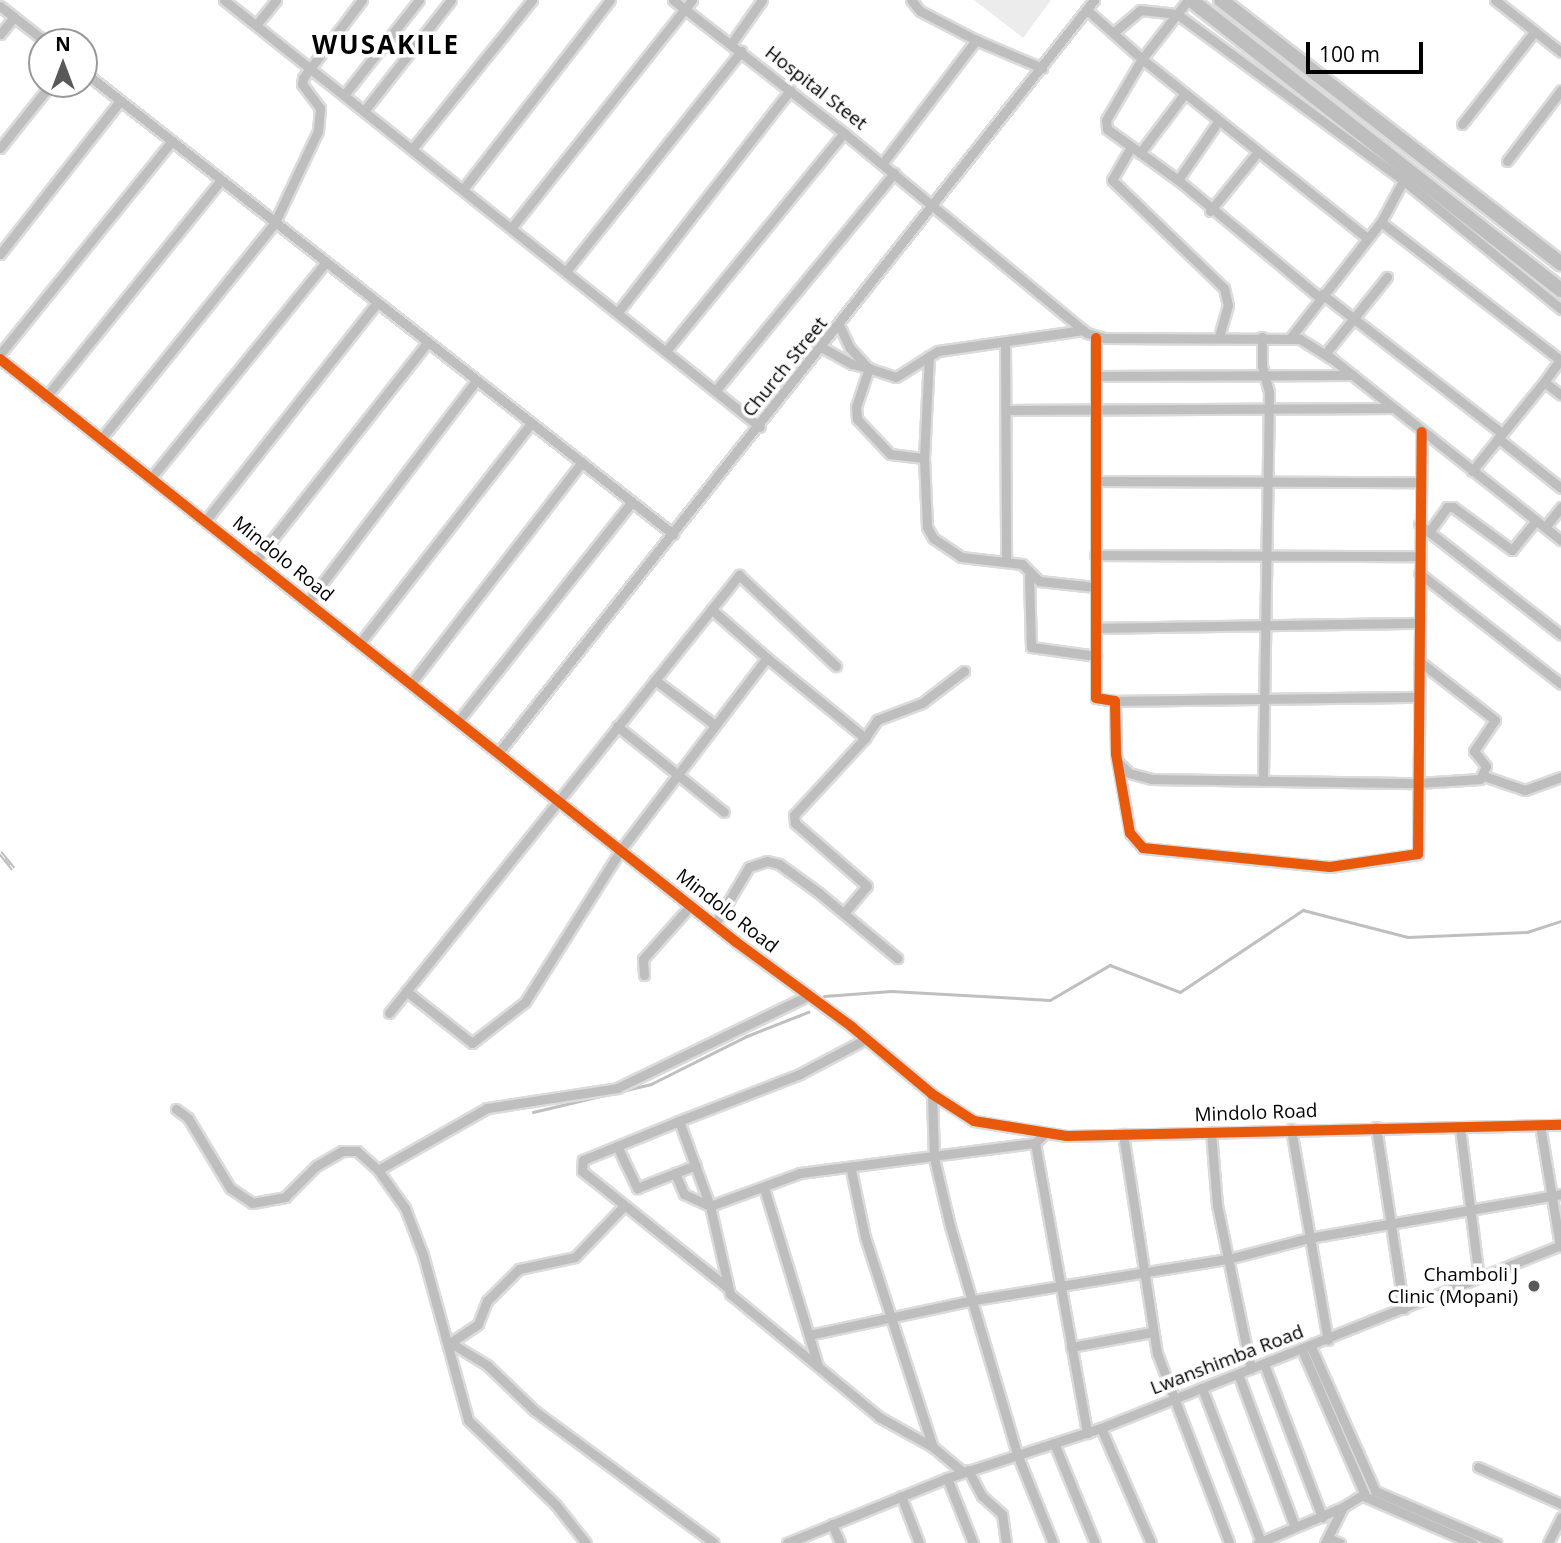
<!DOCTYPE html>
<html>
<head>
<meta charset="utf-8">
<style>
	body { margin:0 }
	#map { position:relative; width:1561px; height:1543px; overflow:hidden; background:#fff; font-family:"Open Sans",sans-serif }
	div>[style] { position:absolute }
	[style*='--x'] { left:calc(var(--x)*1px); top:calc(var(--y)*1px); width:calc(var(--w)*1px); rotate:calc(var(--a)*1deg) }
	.green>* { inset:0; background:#ececec }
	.stream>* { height:2.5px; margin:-1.25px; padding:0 1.25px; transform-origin:1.25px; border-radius:1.25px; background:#bfbfbf }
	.roads { filter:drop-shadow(2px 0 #dbdbdb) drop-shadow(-2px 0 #dbdbdb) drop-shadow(0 2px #dbdbdb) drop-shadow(0 -2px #dbdbdb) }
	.minor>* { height:9px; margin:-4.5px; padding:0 4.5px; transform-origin:4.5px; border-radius:4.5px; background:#bebebe }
	.highway>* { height:14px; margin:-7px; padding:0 7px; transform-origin:7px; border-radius:7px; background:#bebebe }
	.rail>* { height:5px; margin-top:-2.5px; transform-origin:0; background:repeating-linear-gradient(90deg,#fff 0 8px,#bebebe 0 16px); box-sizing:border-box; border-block:2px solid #bebebe }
	.cycleway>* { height:10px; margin:-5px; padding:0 5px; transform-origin:5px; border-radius:5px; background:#e8590c }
	.dots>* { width:19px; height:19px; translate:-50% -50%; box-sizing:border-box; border:4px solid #fff; border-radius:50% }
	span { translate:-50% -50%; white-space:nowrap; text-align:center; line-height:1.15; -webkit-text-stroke:7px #fff; paint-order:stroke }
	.street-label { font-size:19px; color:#000 }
	.poi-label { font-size:19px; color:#000 }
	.right { translate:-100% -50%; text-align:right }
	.district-label { font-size:26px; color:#000; font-weight:700; letter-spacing:2px }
	.north { position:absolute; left:28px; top:28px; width:70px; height:70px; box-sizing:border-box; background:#fff; border:2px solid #999; border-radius:50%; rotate:0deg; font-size:19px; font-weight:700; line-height:28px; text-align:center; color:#000 }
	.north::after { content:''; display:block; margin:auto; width:24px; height:32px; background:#595959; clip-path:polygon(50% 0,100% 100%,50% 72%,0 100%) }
	.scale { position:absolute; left:1306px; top:42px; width:117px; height:32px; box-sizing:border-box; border:4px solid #000; border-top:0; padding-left:9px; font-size:21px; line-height:24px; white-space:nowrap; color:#000; -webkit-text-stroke:5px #fff; paint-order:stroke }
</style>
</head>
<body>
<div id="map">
	<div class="green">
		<i style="clip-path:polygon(974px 0,1051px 0,1023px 38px)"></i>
	</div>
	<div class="stream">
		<i style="--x:824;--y:996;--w:67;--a:-4.3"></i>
		<i style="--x:891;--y:991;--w:159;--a:3.2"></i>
		<i style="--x:1050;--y:1000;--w:69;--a:-30.3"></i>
		<i style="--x:1110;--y:965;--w:75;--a:21.1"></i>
		<i style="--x:1180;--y:992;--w:148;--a:-33.7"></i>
		<i style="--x:1303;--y:910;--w:108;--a:14.4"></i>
		<i style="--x:1408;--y:937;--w:119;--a:-2.4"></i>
		<i style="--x:1527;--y:932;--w:36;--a:-18"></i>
		<i style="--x:533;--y:1112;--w:121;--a:-13.3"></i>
		<i style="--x:651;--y:1084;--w:107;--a:-26.6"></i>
		<i style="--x:747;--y:1036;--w:66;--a:-21.5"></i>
	</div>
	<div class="roads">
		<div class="minor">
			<i style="--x:224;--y:0;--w:685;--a:38.54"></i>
			<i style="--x:673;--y:0;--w:217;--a:37.9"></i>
			<i style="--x:844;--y:133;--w:315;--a:39.5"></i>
			<i style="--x:1087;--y:333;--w:18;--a:16"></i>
			<i style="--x:1104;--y:338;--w:196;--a:0.3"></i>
			<i style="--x:1300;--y:339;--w:36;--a:32"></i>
			<i style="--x:1331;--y:358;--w:293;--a:38.4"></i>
			<i style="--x:1495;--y:0;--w:84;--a:38.2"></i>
			<i style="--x:0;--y:6;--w:18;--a:38"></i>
			<i style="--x:14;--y:17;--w:22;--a:129"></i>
			<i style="--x:1087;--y:10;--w:74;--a:41.7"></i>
			<i style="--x:1142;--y:59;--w:75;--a:-52.1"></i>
			<i style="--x:14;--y:17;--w:41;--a:38"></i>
			<i style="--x:256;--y:25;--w:32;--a:-51"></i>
			<i style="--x:1113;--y:33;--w:35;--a:-40"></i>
			<i style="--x:1140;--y:10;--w:37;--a:6"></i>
			<i style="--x:1177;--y:14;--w:282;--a:36.3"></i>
			<i style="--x:1404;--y:181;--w:203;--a:39.2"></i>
			<i style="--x:976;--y:40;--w:72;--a:23"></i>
			<i style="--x:731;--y:44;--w:54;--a:-54.8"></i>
			<i style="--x:84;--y:72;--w:749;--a:38.11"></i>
			<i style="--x:344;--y:95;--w:121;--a:-51.7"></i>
			<i style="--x:364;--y:111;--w:141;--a:-51.9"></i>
			<i style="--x:1462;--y:124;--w:118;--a:-51.9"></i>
			<i style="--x:1131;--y:147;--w:38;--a:120"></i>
			<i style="--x:1112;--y:180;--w:156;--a:44"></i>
			<i style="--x:1224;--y:288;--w:17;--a:77"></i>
			<i style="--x:1228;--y:305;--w:33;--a:106"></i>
			<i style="--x:0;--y:148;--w:82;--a:-51.4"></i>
			<i style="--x:413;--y:148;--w:190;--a:-51.2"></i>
			<i style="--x:1140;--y:153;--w:71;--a:-53"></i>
			<i style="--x:1507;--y:161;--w:89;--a:-52.7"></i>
			<i style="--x:882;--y:164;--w:156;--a:-52.8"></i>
			<i style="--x:976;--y:40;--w:63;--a:-152.6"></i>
			<i style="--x:920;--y:11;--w:14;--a:-129"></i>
			<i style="--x:1178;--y:180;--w:69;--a:-55.6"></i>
			<i style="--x:464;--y:188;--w:238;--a:-52.2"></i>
			<i style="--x:1210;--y:211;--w:75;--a:-51"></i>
			<i style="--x:1381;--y:222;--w:51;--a:-61.9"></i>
			<i style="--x:512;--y:227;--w:290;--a:-51.6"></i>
			<i style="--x:0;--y:254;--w:193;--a:-51.9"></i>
			<i style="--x:567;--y:270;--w:280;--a:-51.5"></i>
			<i style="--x:1322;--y:294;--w:227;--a:37.7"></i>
			<i style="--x:1319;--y:297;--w:183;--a:-140.3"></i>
			<i style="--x:1178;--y:180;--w:87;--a:-144.3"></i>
			<i style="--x:1107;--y:129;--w:9;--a:-96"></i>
			<i style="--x:1106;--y:120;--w:71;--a:-59.5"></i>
			<i style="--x:1142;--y:59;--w:288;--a:38.5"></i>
			<i style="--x:618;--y:312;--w:281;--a:-52.2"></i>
			<i style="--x:840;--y:327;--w:23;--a:65"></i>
			<i style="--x:850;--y:348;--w:27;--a:48"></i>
			<i style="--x:868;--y:368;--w:29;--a:18"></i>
			<i style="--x:896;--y:377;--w:49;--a:-31.8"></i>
			<i style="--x:938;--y:351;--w:147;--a:-8.2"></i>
			<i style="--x:1262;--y:337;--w:29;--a:90"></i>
			<i style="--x:1262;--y:366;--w:27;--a:75"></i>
			<i style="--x:1269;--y:392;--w:389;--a:90.9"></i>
			<i style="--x:1291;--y:337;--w:146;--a:-52"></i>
			<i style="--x:1381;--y:222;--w:226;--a:37.6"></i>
			<i style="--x:1560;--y:360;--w:27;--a:126"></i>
			<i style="--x:1096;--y:338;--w:360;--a:90"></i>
			<i style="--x:1096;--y:698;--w:19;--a:9"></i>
			<i style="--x:1115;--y:701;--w:53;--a:88.9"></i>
			<i style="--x:1116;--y:754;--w:80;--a:80"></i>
			<i style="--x:1130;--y:833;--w:20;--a:49"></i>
			<i style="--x:1143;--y:848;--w:188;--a:5.8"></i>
			<i style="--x:1330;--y:867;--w:89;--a:-8.4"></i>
			<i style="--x:1418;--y:854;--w:422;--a:-89.5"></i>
			<i style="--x:1005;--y:343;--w:218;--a:89.7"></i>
			<i style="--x:823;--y:348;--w:33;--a:29"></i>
			<i style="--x:852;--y:364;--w:16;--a:14"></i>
			<i style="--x:666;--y:351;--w:281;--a:-50.8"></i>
			<i style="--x:0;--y:354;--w:274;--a:-51.1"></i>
			<i style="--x:1325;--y:354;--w:99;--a:-51.2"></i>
			<i style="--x:929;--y:356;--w:102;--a:92.8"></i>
			<i style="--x:924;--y:458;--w:69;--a:87.5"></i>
			<i style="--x:927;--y:527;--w:13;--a:61"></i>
			<i style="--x:933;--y:538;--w:34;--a:34"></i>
			<i style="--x:961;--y:557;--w:61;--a:6.5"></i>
			<i style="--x:1022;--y:564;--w:24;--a:45"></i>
			<i style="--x:1039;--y:581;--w:56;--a:6.1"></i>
			<i style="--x:0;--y:359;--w:939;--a:38.38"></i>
			<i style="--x:736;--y:942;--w:144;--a:36.2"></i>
			<i style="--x:852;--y:1027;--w:104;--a:39.9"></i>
			<i style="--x:932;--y:1094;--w:50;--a:32.7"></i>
			<i style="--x:974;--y:1121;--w:94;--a:9.2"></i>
			<i style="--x:1067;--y:1136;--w:494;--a:-1.3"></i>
			<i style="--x:869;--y:368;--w:41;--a:108.4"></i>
			<i style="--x:856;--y:407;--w:12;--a:85"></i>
			<i style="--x:857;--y:419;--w:48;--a:46.7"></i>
			<i style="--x:890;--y:454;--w:34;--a:7"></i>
			<i style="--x:1096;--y:376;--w:257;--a:-0.2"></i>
			<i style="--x:716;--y:390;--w:281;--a:-50.6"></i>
			<i style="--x:46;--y:397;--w:277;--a:-51.1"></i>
			<i style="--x:1006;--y:410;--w:387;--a:-0.3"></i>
			<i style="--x:1498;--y:438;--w:80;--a:38.4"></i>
			<i style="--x:101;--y:439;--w:276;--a:-51.2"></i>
			<i style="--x:274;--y:224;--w:103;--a:-64.7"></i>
			<i style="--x:318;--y:131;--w:23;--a:-85"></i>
			<i style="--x:320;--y:108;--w:30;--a:-127"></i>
			<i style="--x:302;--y:84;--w:6;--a:-81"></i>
			<i style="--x:303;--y:78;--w:98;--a:-52.9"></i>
			<i style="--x:1472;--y:471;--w:114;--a:-51"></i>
			<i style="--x:1544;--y:382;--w:21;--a:37"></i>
			<i style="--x:151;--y:478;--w:277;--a:-51"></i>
			<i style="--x:1096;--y:481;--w:324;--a:0.2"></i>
			<i style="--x:206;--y:520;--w:275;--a:-51.8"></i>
			<i style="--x:1419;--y:524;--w:180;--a:38"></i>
			<i style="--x:1545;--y:527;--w:26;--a:-51"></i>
			<i style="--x:1429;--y:532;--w:31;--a:-54"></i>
			<i style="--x:1447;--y:507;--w:6;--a:0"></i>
			<i style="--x:1453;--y:507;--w:73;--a:36.1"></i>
			<i style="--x:1512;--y:550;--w:38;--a:-51"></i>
			<i style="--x:1095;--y:555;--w:324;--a:0.2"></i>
			<i style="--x:257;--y:559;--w:275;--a:-51.8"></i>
			<i style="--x:1419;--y:573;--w:180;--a:38"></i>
			<i style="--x:1029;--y:576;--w:71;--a:88.4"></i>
			<i style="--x:1031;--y:647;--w:66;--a:7.9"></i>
			<i style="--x:308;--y:602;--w:276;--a:-52.8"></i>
			<i style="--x:1096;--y:628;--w:323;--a:-0.9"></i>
			<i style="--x:360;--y:643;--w:279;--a:-52.1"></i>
			<i style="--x:767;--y:658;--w:127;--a:39.2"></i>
			<i style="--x:865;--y:738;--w:22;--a:-56"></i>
			<i style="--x:877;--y:720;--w:48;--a:-20.7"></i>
			<i style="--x:922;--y:703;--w:53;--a:-37.3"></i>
			<i style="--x:655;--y:680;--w:75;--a:36.9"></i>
			<i style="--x:412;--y:682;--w:278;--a:-52.3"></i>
			<i style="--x:1115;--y:701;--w:304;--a:-0.8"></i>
			<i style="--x:459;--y:720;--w:278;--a:-51.6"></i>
			<i style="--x:617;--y:726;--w:137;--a:38.8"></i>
			<i style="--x:499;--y:752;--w:959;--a:-51.65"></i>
			<i style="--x:1119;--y:763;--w:14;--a:45"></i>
			<i style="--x:1129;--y:773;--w:23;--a:15"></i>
			<i style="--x:1151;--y:779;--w:267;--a:0.9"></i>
			<i style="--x:1418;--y:783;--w:62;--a:-3.7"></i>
			<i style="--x:1480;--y:779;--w:14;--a:-65"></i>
			<i style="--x:1486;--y:766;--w:19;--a:-129"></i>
			<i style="--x:1474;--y:751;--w:37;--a:-56"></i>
			<i style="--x:1495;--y:720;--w:96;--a:-142.2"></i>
			<i style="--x:1484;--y:776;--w:43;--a:18.9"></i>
			<i style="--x:1525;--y:790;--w:38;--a:-20"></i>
			<i style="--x:844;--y:913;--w:35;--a:-50"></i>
			<i style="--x:867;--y:886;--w:96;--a:-138.8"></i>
			<i style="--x:795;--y:823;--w:8;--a:-97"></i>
			<i style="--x:794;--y:815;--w:105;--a:-47.3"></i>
			<i style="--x:715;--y:924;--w:66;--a:-59.2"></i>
			<i style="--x:749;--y:867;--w:19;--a:-18"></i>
			<i style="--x:767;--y:861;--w:12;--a:14"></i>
			<i style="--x:779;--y:864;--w:49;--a:35.9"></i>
			<i style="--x:819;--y:893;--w:102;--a:39.8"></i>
			<i style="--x:644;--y:975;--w:16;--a:-94"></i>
			<i style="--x:643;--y:959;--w:72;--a:-48.4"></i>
			<i style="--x:406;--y:991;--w:84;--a:38.2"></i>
			<i style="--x:472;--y:1043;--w:67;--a:-37.7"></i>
			<i style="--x:525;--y:1002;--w:182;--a:-57.8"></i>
			<i style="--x:622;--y:848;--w:239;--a:-52.7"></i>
			<i style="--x:767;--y:658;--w:74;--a:-138.8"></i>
			<i style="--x:389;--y:1013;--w:561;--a:-51.37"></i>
			<i style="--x:739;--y:575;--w:133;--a:43.2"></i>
			<i style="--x:866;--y:1039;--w:75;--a:152.1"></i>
			<i style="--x:800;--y:1074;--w:130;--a:158.8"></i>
			<i style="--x:679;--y:1121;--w:90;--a:70"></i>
			<i style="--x:710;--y:1206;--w:90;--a:77.2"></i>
			<i style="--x:730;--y:1294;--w:193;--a:39.5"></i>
			<i style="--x:879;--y:1417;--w:62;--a:29.1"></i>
			<i style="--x:933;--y:1447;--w:39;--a:40"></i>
			<i style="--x:932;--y:1094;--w:64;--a:88.2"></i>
			<i style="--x:934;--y:1158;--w:70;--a:76.8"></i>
			<i style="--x:950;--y:1226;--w:238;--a:73.6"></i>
			<i style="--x:1017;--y:1454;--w:96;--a:68"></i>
			<i style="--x:176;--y:1109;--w:15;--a:37"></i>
			<i style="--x:188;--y:1118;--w:82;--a:59"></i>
			<i style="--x:230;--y:1188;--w:27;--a:34"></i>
			<i style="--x:252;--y:1203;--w:34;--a:-10"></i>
			<i style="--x:285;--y:1197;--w:44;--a:-45"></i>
			<i style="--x:316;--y:1166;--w:30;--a:-30"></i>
			<i style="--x:342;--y:1151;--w:15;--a:0"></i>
			<i style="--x:357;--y:1151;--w:28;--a:42"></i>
			<i style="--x:378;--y:1170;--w:47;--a:54.6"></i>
			<i style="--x:405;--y:1208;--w:50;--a:69"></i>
			<i style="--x:423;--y:1255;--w:171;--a:74.7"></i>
			<i style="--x:468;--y:1420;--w:122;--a:44"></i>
			<i style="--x:556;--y:1505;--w:48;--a:51.7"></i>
			<i style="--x:679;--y:1121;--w:104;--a:157.9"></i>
			<i style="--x:583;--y:1160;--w:11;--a:95"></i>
			<i style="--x:582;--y:1171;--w:186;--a:38.7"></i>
			<i style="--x:1540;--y:1125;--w:123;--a:80.6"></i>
			<i style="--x:1376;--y:1127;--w:184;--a:81.3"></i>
			<i style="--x:1460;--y:1128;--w:151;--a:82.8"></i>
			<i style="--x:1291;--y:1129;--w:214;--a:80.1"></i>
			<i style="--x:1211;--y:1132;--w:73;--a:85.3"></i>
			<i style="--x:1217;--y:1205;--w:167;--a:78.3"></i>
			<i style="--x:1123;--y:1134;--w:222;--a:81.2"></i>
			<i style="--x:1157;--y:1353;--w:203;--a:69.2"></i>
			<i style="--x:1035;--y:1143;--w:295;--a:79.8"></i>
			<i style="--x:617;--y:1146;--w:47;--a:64.5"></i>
			<i style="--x:637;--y:1188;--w:63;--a:-21.3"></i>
			<i style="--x:378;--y:1170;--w:125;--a:-29.6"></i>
			<i style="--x:487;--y:1108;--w:132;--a:-8.7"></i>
			<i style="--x:617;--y:1088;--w:213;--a:-25.8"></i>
			<i style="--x:851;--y:1170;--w:68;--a:78.2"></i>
			<i style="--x:865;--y:1237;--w:221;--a:72.1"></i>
			<i style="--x:675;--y:1173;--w:23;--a:67"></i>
			<i style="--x:684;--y:1194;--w:29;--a:25"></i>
			<i style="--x:710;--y:1206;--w:96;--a:-20.1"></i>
			<i style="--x:800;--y:1173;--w:237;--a:-7.3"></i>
			<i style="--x:1035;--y:1143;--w:11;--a:-45"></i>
			<i style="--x:764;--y:1188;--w:186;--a:73.1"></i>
			<i style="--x:809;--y:1335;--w:169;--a:-12"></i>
			<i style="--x:974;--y:1300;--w:257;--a:-9.2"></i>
			<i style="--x:1228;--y:1259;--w:84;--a:-14.5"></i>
			<i style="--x:1309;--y:1238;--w:256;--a:-9.9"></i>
			<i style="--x:446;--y:1340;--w:48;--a:31.4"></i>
			<i style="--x:487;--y:1365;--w:66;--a:43.8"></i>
			<i style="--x:535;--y:1411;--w:222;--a:36.4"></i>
			<i style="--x:450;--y:1343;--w:34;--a:-34"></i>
			<i style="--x:478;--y:1324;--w:25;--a:-69"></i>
			<i style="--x:487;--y:1301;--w:45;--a:-45"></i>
			<i style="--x:519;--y:1269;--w:57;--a:-12.1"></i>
			<i style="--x:575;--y:1257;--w:69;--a:-46.2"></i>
			<i style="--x:1071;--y:1347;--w:82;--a:-10.5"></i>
			<i style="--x:1311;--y:1347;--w:158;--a:66"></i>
			<i style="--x:1375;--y:1491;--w:132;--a:23.3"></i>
			<i style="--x:1302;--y:1350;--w:160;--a:66.5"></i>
			<i style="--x:1366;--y:1497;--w:116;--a:23.5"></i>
			<i style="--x:1264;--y:1364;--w:164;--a:69.2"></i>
			<i style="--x:1238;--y:1374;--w:163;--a:69.6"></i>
			<i style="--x:1202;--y:1388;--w:165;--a:69"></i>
			<i style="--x:1101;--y:1428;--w:125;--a:66.5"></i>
			<i style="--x:1054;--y:1443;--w:108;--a:67.7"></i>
			<i style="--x:1478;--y:1467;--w:91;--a:24"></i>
			<i style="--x:968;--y:1470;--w:30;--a:62"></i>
			<i style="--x:982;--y:1496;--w:27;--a:42"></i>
			<i style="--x:1002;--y:1514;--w:29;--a:82"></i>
			<i style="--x:947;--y:1478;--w:70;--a:68.2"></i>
			<i style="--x:901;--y:1496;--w:50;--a:69"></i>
			<i style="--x:832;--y:1524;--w:21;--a:67"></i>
			<i style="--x:1328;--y:1538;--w:13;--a:23"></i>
			<i style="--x:787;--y:1543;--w:173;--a:-22.1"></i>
			<i style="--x:947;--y:1478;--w:162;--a:-18"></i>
			<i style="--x:1101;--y:1428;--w:495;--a:-21.7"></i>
			<i style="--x:1258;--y:1543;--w:92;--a:-23"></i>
			<i style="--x:1325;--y:1543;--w:40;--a:-63.4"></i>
			<i style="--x:1343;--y:1507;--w:25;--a:-32"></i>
			<i style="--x:1548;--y:1543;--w:29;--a:-63"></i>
		</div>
		<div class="highway">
			<i style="--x:1191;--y:0;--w:470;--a:38.1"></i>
			<i style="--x:1221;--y:0;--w:430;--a:37.8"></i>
		</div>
	</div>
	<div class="rail">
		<i style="--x:0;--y:852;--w:21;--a:51"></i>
	</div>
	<div class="cycleway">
		<i style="--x:1096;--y:338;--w:360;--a:90"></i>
		<i style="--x:1096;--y:698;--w:19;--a:9"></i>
		<i style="--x:1115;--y:701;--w:53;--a:88.9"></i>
		<i style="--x:1116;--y:754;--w:80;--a:80"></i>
		<i style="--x:1130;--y:833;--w:20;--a:49"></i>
		<i style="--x:1143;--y:848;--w:188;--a:5.8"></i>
		<i style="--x:1330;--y:867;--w:89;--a:-8.4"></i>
		<i style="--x:1418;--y:854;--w:422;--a:-89.5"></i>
		<i style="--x:0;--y:359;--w:939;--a:38.38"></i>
		<i style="--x:736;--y:942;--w:144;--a:36.2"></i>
		<i style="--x:852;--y:1027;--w:104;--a:39.9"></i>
		<i style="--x:932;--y:1094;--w:50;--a:32.7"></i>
		<i style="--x:974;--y:1121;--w:94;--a:9.2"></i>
		<i style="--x:1067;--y:1136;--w:494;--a:-1.3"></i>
	</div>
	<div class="dots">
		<i style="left:1534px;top:1286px;background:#595959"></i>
	</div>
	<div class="street-label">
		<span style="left:816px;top:88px;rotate:38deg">Hospital Steet</span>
		<span style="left:785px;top:367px;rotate:-51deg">Church Street</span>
		<span style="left:283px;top:559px;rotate:39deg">Mindolo Road</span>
		<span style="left:727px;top:911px;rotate:38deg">Mindolo Road</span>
		<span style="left:1256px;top:1113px;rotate:-2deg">Mindolo Road</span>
		<span style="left:1227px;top:1360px;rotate:-21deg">Lwanshimba Road</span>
	</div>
	<div class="poi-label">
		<span class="right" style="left:1518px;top:1286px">Chamboli J<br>Clinic (Mopani)</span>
	</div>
	<div class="district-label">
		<span style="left:386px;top:45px">WUSAKILE</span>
	</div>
	<div class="north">N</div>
	<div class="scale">100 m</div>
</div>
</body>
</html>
